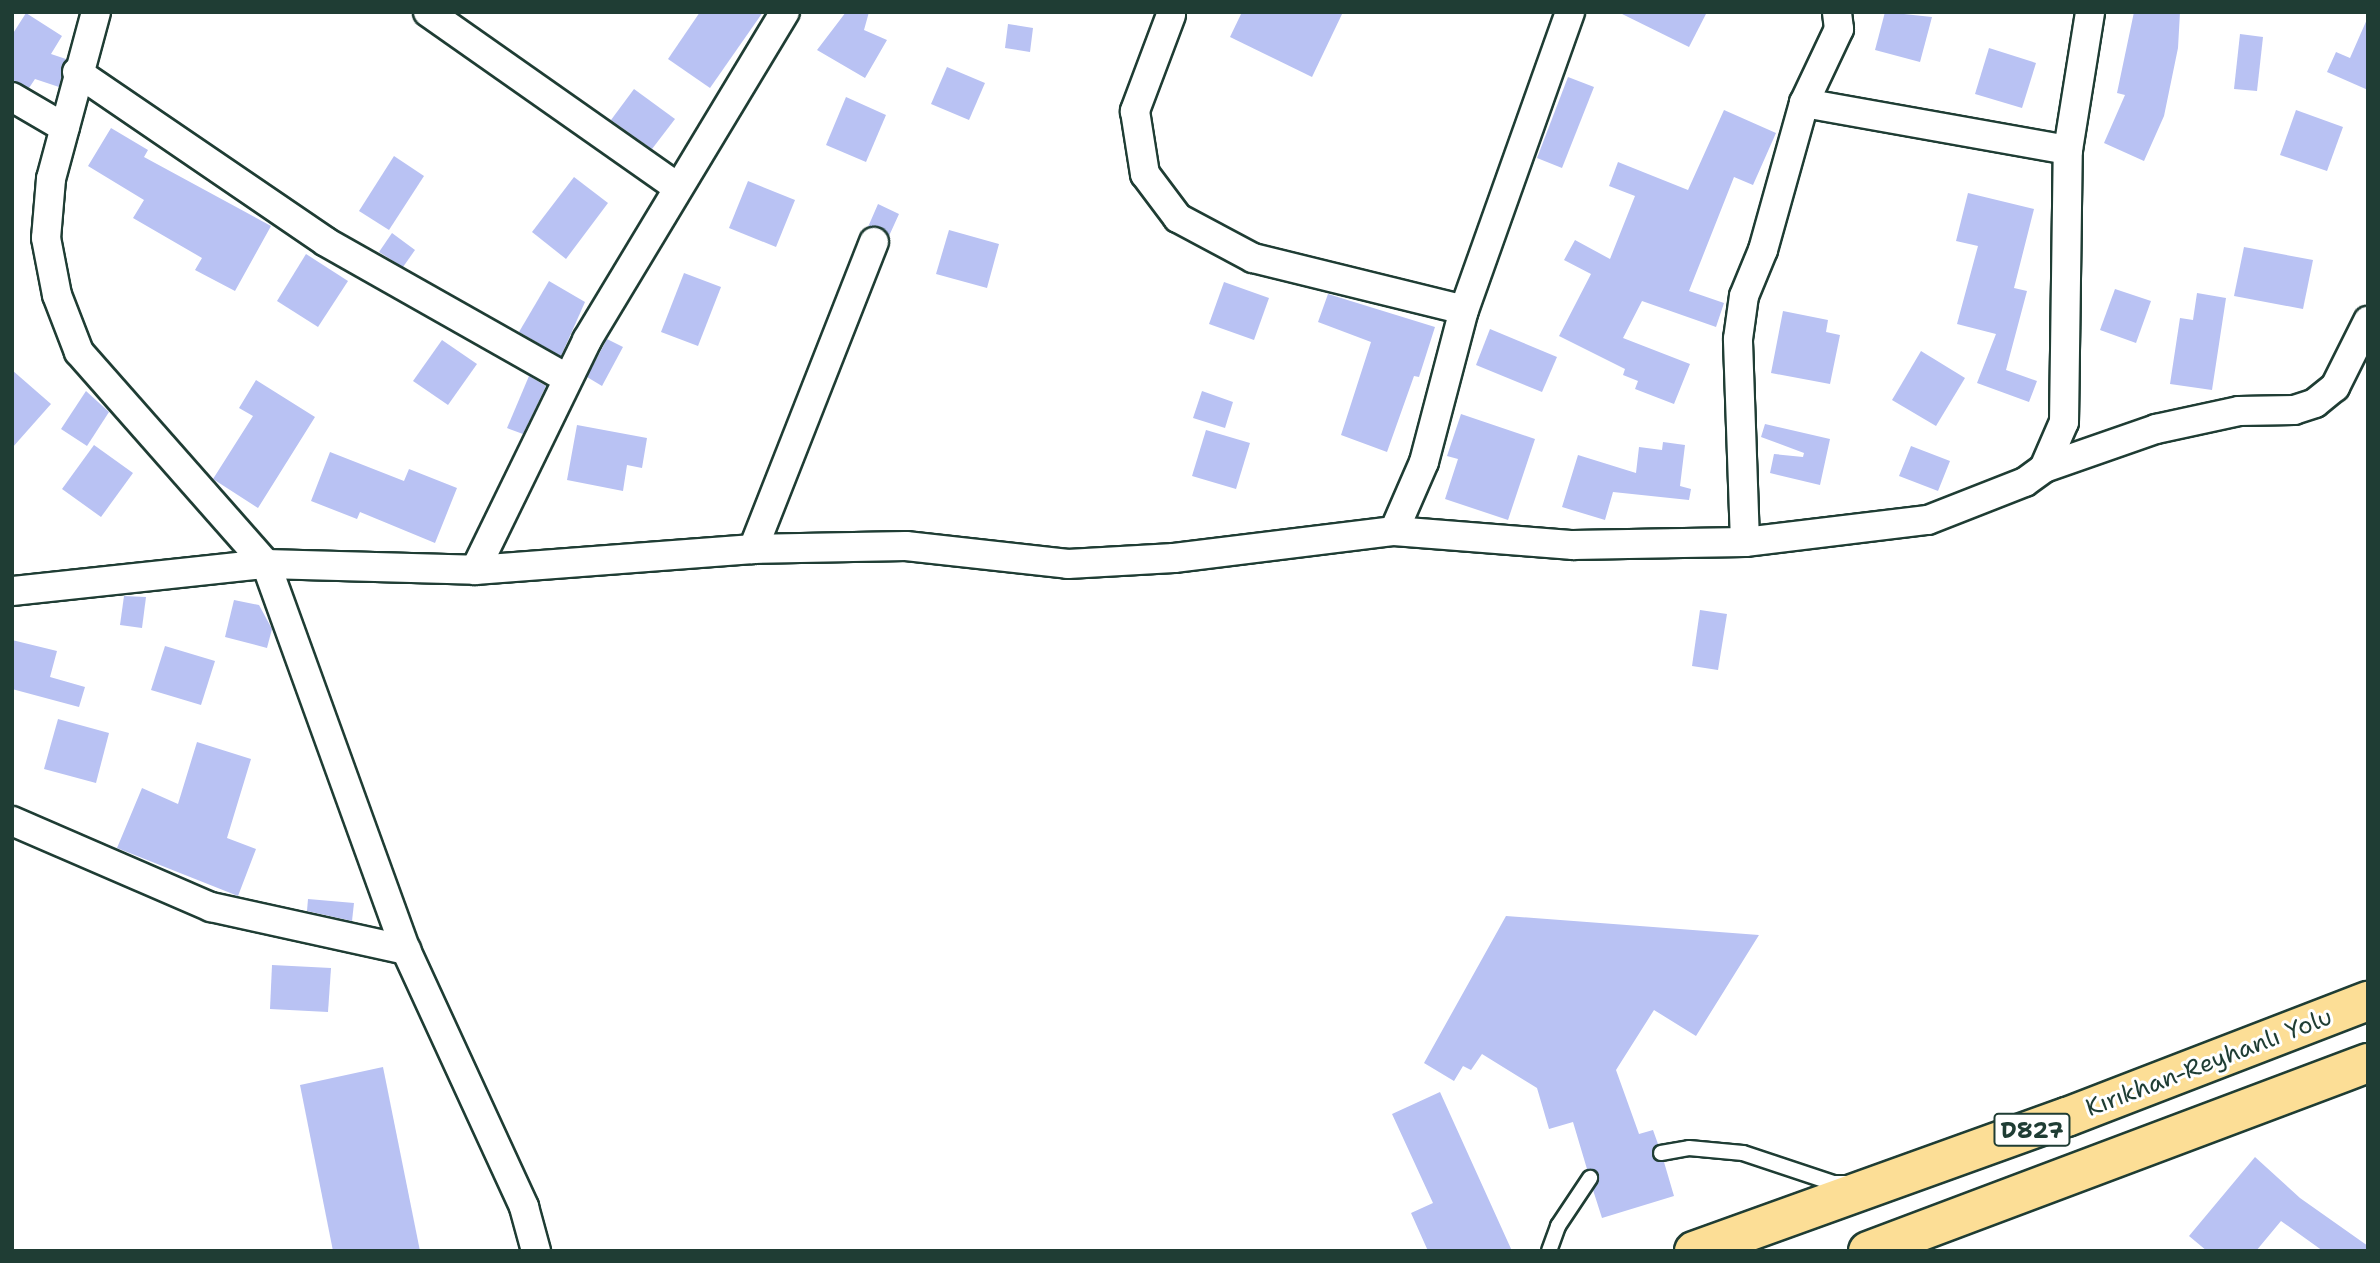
<!DOCTYPE html>
<html>
<head>
<meta charset="utf-8">
<style>
	body { margin:0 }
	#map { position:relative; width:2380px; height:1263px; overflow:hidden; background:#fff; font-family:"Shantell Sans",sans-serif }
	div>[style] { position:absolute }
	[style*='--x'] { left:calc(var(--x)*1px); top:calc(var(--y)*1px); width:calc(var(--w)*1px); rotate:calc(var(--a)*1deg) }
	.building>* { inset:0; background:#b9c2f3 }
	.roads { filter:drop-shadow(2px 0 #1f3d34) drop-shadow(-2px 0 #1f3d34) drop-shadow(0 2px #1f3d34) drop-shadow(0 -2px #1f3d34) }
	.service>* { height:14px; margin:-7px; padding:0 7px; transform-origin:7px; border-radius:7px; background:#fff }
	.minor>* { height:28px; margin:-14px; padding:0 14px; transform-origin:14px; border-radius:14px; background:#fff }
	.trunk>* { height:38px; margin:-19px; padding:0 19px; transform-origin:19px; border-radius:19px; background:#fcde96 }
	span { translate:-50% -50%; white-space:nowrap; text-align:center; line-height:1.15; -webkit-text-stroke:6px #fff; paint-order:stroke }
	.shield-label span { padding:2px 5px; background:#fff; border:2px solid; border-radius:5px; -webkit-text-stroke-width:0 }
	.shield-label { font-size:23px; color:#1f3d34; font-weight:700 }
	.street-label { font-size:24px; color:#1f3d34 }
	.frame { position:absolute; inset:0; border:14px solid #1f3d34; pointer-events:none }
</style>
</head>
<body>
<div id="map">
	<div class="building">
		<i style="clip-path:polygon(700px 12px,763px 12px,710px 88px,668px 59px)"></i>
		<i style="clip-path:polygon(846px 12px,869px 12px,864px 30px,887px 40px,865px 78px,817px 50px)"></i>
		<i style="clip-path:polygon(1242px 12px,1343px 12px,1312px 77px,1230px 37px)"></i>
		<i style="clip-path:polygon(1618px 12px,1707px 12px,1689px 47px)"></i>
		<i style="clip-path:polygon(1885px 12px,1932px 17px,1920px 62px,1875px 50px)"></i>
		<i style="clip-path:polygon(2134px 12px,2180px 12px,2178px 48px,2164px 116px,2144px 161px,2104px 143px,2125px 95px,2117px 93px)"></i>
		<i style="clip-path:polygon(26px 13px,62px 36px,51px 54px,66px 59px,59px 87px,35px 79px,29px 88px,12px 80px,12px 35px)"></i>
		<i style="clip-path:polygon(2368px 17px,2368px 90px,2327px 72px,2336px 52px,2350px 58px)"></i>
		<i style="clip-path:polygon(1008px 24px,1033px 28px,1030px 52px,1005px 48px)"></i>
		<i style="clip-path:polygon(2240px 34px,2263px 37px,2257px 91px,2234px 89px)"></i>
		<i style="clip-path:polygon(1989px 48px,2036px 63px,2022px 108px,1975px 94px)"></i>
		<i style="clip-path:polygon(947px 67px,985px 83px,969px 120px,931px 104px)"></i>
		<i style="clip-path:polygon(1568px 77px,1594px 87px,1562px 168px,1537px 158px)"></i>
		<i style="clip-path:polygon(634px 89px,675px 119px,652px 149px,611px 120px)"></i>
		<i style="clip-path:polygon(846px 97px,886px 115px,866px 162px,826px 145px)"></i>
		<i style="clip-path:polygon(1724px 110px,1776px 133px,1753px 185px,1734px 177px,1689px 291px,1724px 303px,1716px 327px,1642px 301px,1623px 338px,1690px 364px,1674px 404px,1635px 389px,1638px 381px,1623px 375px,1625px 369px,1559px 336px,1591px 274px,1564px 260px,1575px 240px,1610px 259px,1635px 196px,1609px 186px,1618px 162px,1688px 190px)"></i>
		<i style="clip-path:polygon(2296px 110px,2343px 127px,2327px 171px,2280px 155px)"></i>
		<i style="clip-path:polygon(111px 128px,148px 150px,144px 157px,271px 226px,235px 291px,195px 270px,202px 258px,133px 218px,144px 200px,88px 166px)"></i>
		<i style="clip-path:polygon(394px 156px,424px 176px,389px 230px,359px 211px)"></i>
		<i style="clip-path:polygon(574px 177px,608px 203px,566px 259px,532px 232px)"></i>
		<i style="clip-path:polygon(748px 181px,795px 200px,776px 247px,729px 228px)"></i>
		<i style="clip-path:polygon(1968px 193px,2034px 209px,2014px 288px,2027px 291px,2006px 370px,2037px 381px,2029px 402px,1977px 383px,1996px 334px,1957px 324px,1978px 246px,1956px 241px)"></i>
		<i style="clip-path:polygon(878px 204px,899px 214px,889px 236px,881px 227px,868px 227px)"></i>
		<i style="clip-path:polygon(949px 230px,999px 244px,987px 288px,936px 274px)"></i>
		<i style="clip-path:polygon(392px 233px,415px 250px,403px 267px,379px 252px)"></i>
		<i style="clip-path:polygon(2244px 247px,2313px 260px,2303px 309px,2234px 296px)"></i>
		<i style="clip-path:polygon(306px 254px,348px 281px,318px 327px,277px 301px)"></i>
		<i style="clip-path:polygon(684px 273px,721px 287px,698px 346px,661px 332px)"></i>
		<i style="clip-path:polygon(549px 281px,585px 302px,561px 356px,519px 332px)"></i>
		<i style="clip-path:polygon(1224px 282px,1269px 298px,1254px 340px,1209px 324px)"></i>
		<i style="clip-path:polygon(2115px 289px,2151px 301px,2136px 343px,2100px 330px)"></i>
		<i style="clip-path:polygon(2197px 293px,2226px 298px,2212px 390px,2170px 384px,2180px 318px,2193px 320px)"></i>
		<i style="clip-path:polygon(1328px 294px,1435px 327px,1419px 377px,1414px 376px,1387px 452px,1341px 435px,1371px 342px,1318px 322px)"></i>
		<i style="clip-path:polygon(1783px 311px,1828px 320px,1826px 332px,1840px 335px,1830px 384px,1771px 373px)"></i>
		<i style="clip-path:polygon(1490px 329px,1557px 357px,1542px 392px,1476px 365px)"></i>
		<i style="clip-path:polygon(607px 339px,623px 347px,602px 386px,587px 377px)"></i>
		<i style="clip-path:polygon(442px 340px,477px 364px,448px 405px,413px 381px)"></i>
		<i style="clip-path:polygon(1921px 351px,1965px 378px,1936px 426px,1892px 400px)"></i>
		<i style="clip-path:polygon(12px 370px,51px 404px,12px 448px)"></i>
		<i style="clip-path:polygon(529px 376px,546px 386px,523px 434px,507px 428px)"></i>
		<i style="clip-path:polygon(256px 380px,315px 417px,258px 508px,213px 479px,253px 416px,239px 408px)"></i>
		<i style="clip-path:polygon(86px 391px,109px 412px,87px 446px,61px 429px)"></i>
		<i style="clip-path:polygon(1202px 391px,1233px 402px,1225px 428px,1193px 418px)"></i>
		<i style="clip-path:polygon(1461px 414px,1535px 439px,1508px 520px,1445px 499px,1458px 459px,1447px 456px)"></i>
		<i style="clip-path:polygon(1765px 424px,1830px 439px,1820px 485px,1770px 473px,1774px 454px,1803px 457px,1804px 453px,1761px 437px)"></i>
		<i style="clip-path:polygon(577px 425px,647px 438px,642px 468px,627px 465px,623px 491px,567px 480px)"></i>
		<i style="clip-path:polygon(1206px 430px,1250px 443px,1236px 489px,1192px 476px)"></i>
		<i style="clip-path:polygon(1663px 442px,1685px 445px,1680px 486px,1691px 489px,1689px 500px,1613px 492px,1605px 520px,1562px 507px,1578px 455px,1636px 473px,1639px 447px,1662px 450px)"></i>
		<i style="clip-path:polygon(94px 445px,133px 473px,101px 517px,62px 489px)"></i>
		<i style="clip-path:polygon(1911px 446px,1950px 461px,1938px 491px,1899px 476px)"></i>
		<i style="clip-path:polygon(330px 452px,404px 481px,409px 469px,457px 488px,435px 543px,360px 512px,357px 519px,311px 501px)"></i>
		<i style="clip-path:polygon(124px 596px,146px 597px,142px 628px,120px 625px)"></i>
		<i style="clip-path:polygon(234px 600px,259px 605px,272px 629px,267px 648px,225px 637px)"></i>
		<i style="clip-path:polygon(1700px 610px,1727px 614px,1718px 670px,1692px 666px)"></i>
		<i style="clip-path:polygon(12px 640px,57px 651px,50px 677px,85px 687px,79px 707px,12px 689px)"></i>
		<i style="clip-path:polygon(165px 646px,215px 661px,201px 705px,151px 690px)"></i>
		<i style="clip-path:polygon(58px 719px,109px 733px,96px 783px,44px 769px)"></i>
		<i style="clip-path:polygon(197px 742px,251px 759px,227px 838px,256px 849px,238px 896px,117px 848px,142px 788px,178px 804px)"></i>
		<i style="clip-path:polygon(308px 899px,354px 903px,352px 921px,307px 911px)"></i>
		<i style="clip-path:polygon(1506px 916px,1759px 935px,1696px 1036px,1654px 1010px,1616px 1070px,1639px 1134px,1653px 1130px,1658px 1144px,1652px 1155px,1664px 1162px,1674px 1196px,1602px 1218px,1593px 1190px,1599px 1174px,1587px 1169px,1573px 1122px,1549px 1129px,1537px 1088px,1482px 1054px,1471px 1070px,1463px 1066px,1454px 1081px,1424px 1063px)"></i>
		<i style="clip-path:polygon(272px 965px,331px 968px,328px 1012px,270px 1009px)"></i>
		<i style="clip-path:polygon(383px 1067px,420px 1251px,333px 1251px,300px 1085px)"></i>
		<i style="clip-path:polygon(1440px 1092px,1512px 1251px,1428px 1251px,1411px 1213px,1433px 1203px,1392px 1114px)"></i>
		<i style="clip-path:polygon(2255px 1157px,2300px 1198px,2368px 1246px,2368px 1251px,2323px 1251px,2281px 1221px,2256px 1251px,2207px 1251px,2189px 1236px)"></i>
	</div>
	<div class="roads">
		<div class="service">
			<i style="--x:1661;--y:1153;--w:28;--a:-10"></i>
			<i style="--x:1689;--y:1148;--w:54;--a:5.3"></i>
			<i style="--x:1743;--y:1153;--w:95;--a:18.4"></i>
			<i style="--x:1833;--y:1183;--w:15;--a:0"></i>
			<i style="--x:1549;--y:1251;--w:27;--a:-70"></i>
			<i style="--x:1558;--y:1226;--w:58;--a:-56.3"></i>
		</div>
		<div class="minor">
			<i style="--x:96;--y:12;--w:173;--a:105.1"></i>
			<i style="--x:51;--y:179;--w:59;--a:94.8"></i>
			<i style="--x:46;--y:238;--w:58;--a:79.1"></i>
			<i style="--x:57;--y:295;--w:61;--a:68.9"></i>
			<i style="--x:79;--y:352;--w:283;--a:48.6"></i>
			<i style="--x:266;--y:564;--w:209;--a:1.6"></i>
			<i style="--x:475;--y:570;--w:279;--a:-4.3"></i>
			<i style="--x:753;--y:549;--w:153;--a:-1.1"></i>
			<i style="--x:906;--y:546;--w:163;--a:6.3"></i>
			<i style="--x:1068;--y:564;--w:106;--a:-3.2"></i>
			<i style="--x:1174;--y:558;--w:222;--a:-7"></i>
			<i style="--x:1394;--y:531;--w:180;--a:4.5"></i>
			<i style="--x:1573;--y:545;--w:172;--a:-1"></i>
			<i style="--x:1745;--y:542;--w:184;--a:-6.9"></i>
			<i style="--x:1928;--y:520;--w:104;--a:-21.4"></i>
			<i style="--x:2025;--y:482;--w:24;--a:-36"></i>
			<i style="--x:2044;--y:468;--w:50;--a:-66.5"></i>
			<i style="--x:2064;--y:422;--w:272;--a:-89.2"></i>
			<i style="--x:2068;--y:150;--w:140;--a:-80.9"></i>
			<i style="--x:428;--y:12;--w:303;--a:35.1"></i>
			<i style="--x:1171;--y:15;--w:103;--a:110.6"></i>
			<i style="--x:1135;--y:111;--w:64;--a:81"></i>
			<i style="--x:1145;--y:174;--w:55;--a:53.1"></i>
			<i style="--x:1178;--y:218;--w:85;--a:28.1"></i>
			<i style="--x:1253;--y:258;--w:217;--a:13.8"></i>
			<i style="--x:77;--y:72;--w:301;--a:34.3"></i>
			<i style="--x:326;--y:242;--w:276;--a:29.5"></i>
			<i style="--x:12;--y:97;--w:61;--a:30.3"></i>
			<i style="--x:1804;--y:103;--w:268;--a:10.1"></i>
			<i style="--x:2044;--y:468;--w:119;--a:-19.2"></i>
			<i style="--x:2156;--y:429;--w:85;--a:-12.2"></i>
			<i style="--x:2239;--y:411;--w:55;--a:-1"></i>
			<i style="--x:2294;--y:410;--w:22;--a:-18"></i>
			<i style="--x:2315;--y:403;--w:26;--a:-39"></i>
			<i style="--x:2335;--y:387;--w:74;--a:-63.4"></i>
			<i style="--x:1394;--y:531;--w:75;--a:-66.5"></i>
			<i style="--x:1424;--y:462;--w:157;--a:-75.3"></i>
			<i style="--x:1464;--y:310;--w:316;--a:-70.4"></i>
			<i style="--x:1745;--y:542;--w:203;--a:-92"></i>
			<i style="--x:1738;--y:339;--w:43;--a:-82.1"></i>
			<i style="--x:1744;--y:296;--w:50;--a:-67.6"></i>
			<i style="--x:1763;--y:250;--w:153;--a:-74.4"></i>
			<i style="--x:1804;--y:103;--w:82;--a:-64.7"></i>
			<i style="--x:1839;--y:29;--w:17;--a:-97"></i>
			<i style="--x:753;--y:549;--w:330;--a:-68.5"></i>
			<i style="--x:475;--y:570;--w:256;--a:-64"></i>
			<i style="--x:587;--y:340;--w:383;--a:-58.9"></i>
			<i style="--x:12;--y:591;--w:255;--a:-6.1"></i>
			<i style="--x:266;--y:564;--w:411;--a:70.1"></i>
			<i style="--x:406;--y:950;--w:283;--a:65.3"></i>
			<i style="--x:524;--y:1207;--w:46;--a:74.7"></i>
			<i style="--x:12;--y:821;--w:217;--a:23.4"></i>
			<i style="--x:211;--y:907;--w:200;--a:12.4"></i>
		</div>
		<div class="trunk">
			<i style="--x:1694;--y:1251;--w:396;--a:-19.8"></i>
			<i style="--x:2067;--y:1117;--w:323;--a:-21.1"></i>
			<i style="--x:1868;--y:1251;--w:534;--a:-20.61"></i>
		</div>
	</div>
	<div class="shield-label">
		<span style="left:2032px;top:1130px">D827</span>
	</div>
	<div class="street-label">
		<span style="left:2209px;top:1063px;rotate:-21deg">Kırıkhan-Reyhanlı Yolu</span>
	</div>
	<div class="frame"></div>
</div>
</body>
</html>
